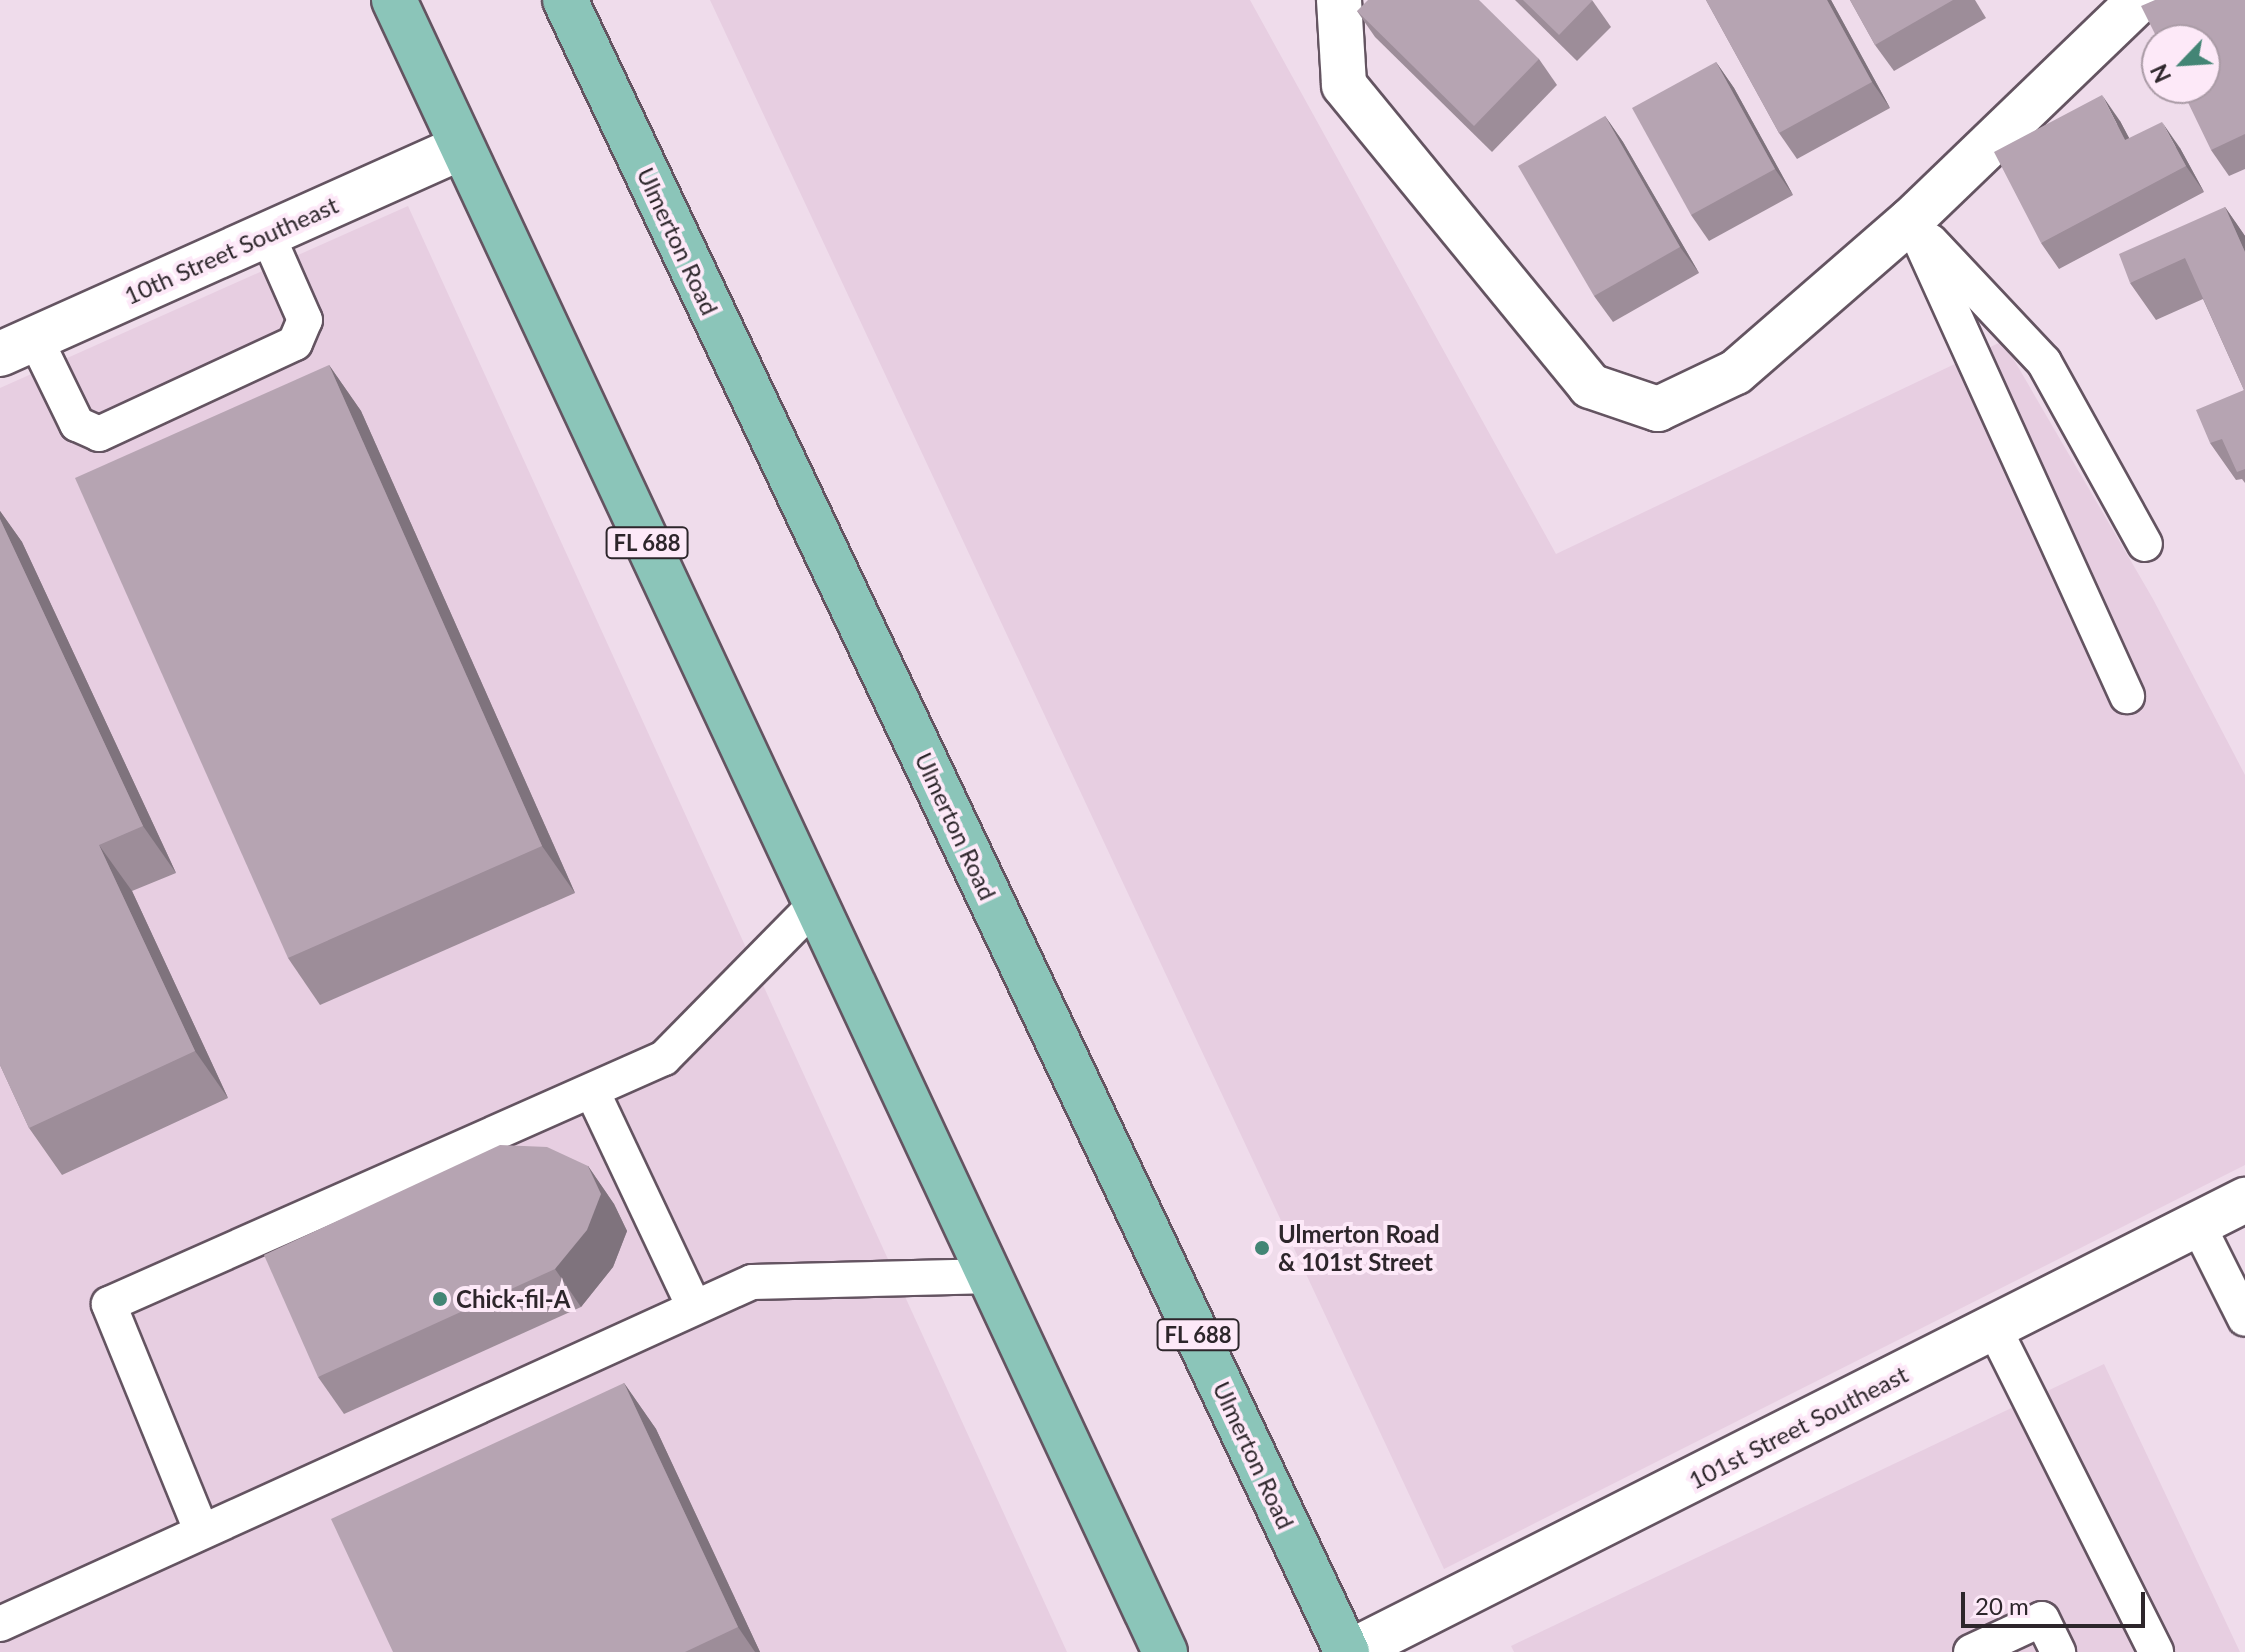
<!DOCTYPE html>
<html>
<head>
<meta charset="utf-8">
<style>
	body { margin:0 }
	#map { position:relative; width:2245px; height:1652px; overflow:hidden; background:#efdceb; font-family:Lato,sans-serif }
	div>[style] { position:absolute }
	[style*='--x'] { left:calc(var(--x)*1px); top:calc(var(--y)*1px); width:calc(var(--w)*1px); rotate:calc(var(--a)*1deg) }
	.built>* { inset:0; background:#e7cee1 }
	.roads { filter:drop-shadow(2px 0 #645461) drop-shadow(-2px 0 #645461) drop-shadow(0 2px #645461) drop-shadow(0 -2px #645461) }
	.service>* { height:34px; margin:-17px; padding:0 17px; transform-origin:17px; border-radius:17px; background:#fff }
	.minor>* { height:44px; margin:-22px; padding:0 22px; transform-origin:22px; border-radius:22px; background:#fff }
	.primary>* { height:44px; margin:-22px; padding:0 22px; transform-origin:22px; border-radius:22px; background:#8bc5b9 }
	.wall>* { inset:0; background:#9d8d99 }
	.shaded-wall>* { inset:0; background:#7f737d }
	.building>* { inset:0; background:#b6a4b2 }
	.dots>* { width:22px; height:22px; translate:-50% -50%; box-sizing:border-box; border:4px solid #fde9f8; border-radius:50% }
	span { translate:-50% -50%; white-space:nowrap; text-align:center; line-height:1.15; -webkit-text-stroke:8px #fde9f8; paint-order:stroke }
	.shield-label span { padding:2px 6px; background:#fde9f8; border:2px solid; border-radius:6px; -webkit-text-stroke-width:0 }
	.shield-label { font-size:22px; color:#2d262b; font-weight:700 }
	.street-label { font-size:24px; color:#2d262b }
	.poi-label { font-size:24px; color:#2d262b; font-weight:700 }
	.left { translate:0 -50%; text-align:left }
	.north { position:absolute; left:2141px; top:24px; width:80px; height:80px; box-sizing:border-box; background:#fde9f8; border:2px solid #aa9ba6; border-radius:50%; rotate:245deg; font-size:22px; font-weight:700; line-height:32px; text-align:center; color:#2d262b }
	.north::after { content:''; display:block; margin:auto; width:28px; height:36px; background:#438575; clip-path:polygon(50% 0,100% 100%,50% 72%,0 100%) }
	.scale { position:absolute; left:1961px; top:1592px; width:184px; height:36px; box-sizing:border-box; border:4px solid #2d262b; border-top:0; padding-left:10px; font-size:24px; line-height:28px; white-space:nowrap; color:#2d262b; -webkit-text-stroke:6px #fde9f8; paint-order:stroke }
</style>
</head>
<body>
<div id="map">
	<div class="built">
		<i style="clip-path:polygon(710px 0,1250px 0,1556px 554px,2003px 341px,2153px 599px,2245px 775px,2245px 1165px,1444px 1569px)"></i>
		<i style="clip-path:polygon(408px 206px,1067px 1652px,0 1652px,0 388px)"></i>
		<i style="clip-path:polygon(2104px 1364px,2240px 1652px,1514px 1652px,1511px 1646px)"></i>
	</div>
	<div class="roads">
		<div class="service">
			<i style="--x:1911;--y:220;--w:523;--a:65.59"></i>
			<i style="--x:1930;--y:241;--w:166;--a:46.7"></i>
			<i style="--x:2044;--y:362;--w:208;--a:61"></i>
			<i style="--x:35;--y:338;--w:96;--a:64"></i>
			<i style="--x:77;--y:424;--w:24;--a:24"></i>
			<i style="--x:99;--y:434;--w:216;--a:-24.9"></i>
			<i style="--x:295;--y:343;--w:25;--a:-67"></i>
			<i style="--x:305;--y:320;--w:94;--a:-113.8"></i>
			<i style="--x:592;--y:1091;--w:239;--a:64.7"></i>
			<i style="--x:2197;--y:1223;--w:107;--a:63.4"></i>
			<i style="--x:1994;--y:1328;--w:362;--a:63.4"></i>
			<i style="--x:201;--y:1530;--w:244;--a:-112.2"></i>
			<i style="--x:109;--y:1304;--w:607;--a:-23.9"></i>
			<i style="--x:664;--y:1058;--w:215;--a:-45.4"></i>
			<i style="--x:0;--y:1624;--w:826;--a:-24.46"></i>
			<i style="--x:752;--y:1282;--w:242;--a:-1.4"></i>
			<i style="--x:1971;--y:1652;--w:78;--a:-24.9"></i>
			<i style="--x:2042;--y:1619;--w:37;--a:64"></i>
		</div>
		<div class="minor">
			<i style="--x:1339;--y:0;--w:85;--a:86.6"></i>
			<i style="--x:1344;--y:85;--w:389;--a:50.7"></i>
			<i style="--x:1590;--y:386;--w:72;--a:18.7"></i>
			<i style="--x:1658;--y:409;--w:86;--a:-25.4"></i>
			<i style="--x:1736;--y:372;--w:232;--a:-41"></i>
			<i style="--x:1911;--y:220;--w:318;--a:-43.9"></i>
			<i style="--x:0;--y:354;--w:506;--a:-24.13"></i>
			<i style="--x:1350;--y:1652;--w:1003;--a:-26.8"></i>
		</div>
		<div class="primary">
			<i style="--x:394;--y:0;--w:1823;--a:64.98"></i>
			<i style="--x:565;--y:0;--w:1828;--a:64.67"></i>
		</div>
	</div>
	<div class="wall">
		<i style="clip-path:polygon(1515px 0,1592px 0,1611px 27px,1577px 61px)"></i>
		<i style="clip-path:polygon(1706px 0,1831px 0,1890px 108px,1797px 159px,1779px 133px)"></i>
		<i style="clip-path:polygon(1850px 0,1975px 0,1986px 18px,1894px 71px,1875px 45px)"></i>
		<i style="clip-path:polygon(2245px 0,2245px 169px,2229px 176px,2211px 150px)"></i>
		<i style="clip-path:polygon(1357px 11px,1539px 59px,1557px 85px,1492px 152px,1375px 37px)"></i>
		<i style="clip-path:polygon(1716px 62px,1734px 88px,1793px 195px,1709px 241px,1691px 215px)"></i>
		<i style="clip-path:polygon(1605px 116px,1623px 142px,1699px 273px,1613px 322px,1594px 296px)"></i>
		<i style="clip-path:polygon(2120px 121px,2129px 138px,2180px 148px,2204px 192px,2059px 269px,2041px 243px)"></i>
		<i style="clip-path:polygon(2225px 207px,2245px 236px,2245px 483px,2242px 479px,2236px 480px,2210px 443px,2244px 390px,2203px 299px,2156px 320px,2130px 283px)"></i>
		<i style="clip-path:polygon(329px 365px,361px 411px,575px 893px,320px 1005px,288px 958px)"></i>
		<i style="clip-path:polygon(0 511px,22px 542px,176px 873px,132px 891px,228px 1098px,62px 1175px,29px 1128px,0 1065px)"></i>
		<i style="clip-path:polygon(588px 1166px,614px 1204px,627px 1231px,613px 1267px,581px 1307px,344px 1414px,318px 1377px)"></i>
		<i style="clip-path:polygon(624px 1383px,656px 1429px,760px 1652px,393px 1652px)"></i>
	</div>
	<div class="shaded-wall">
		<i style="clip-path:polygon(1827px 0,1831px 0,1890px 108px,1872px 82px)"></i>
		<i style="clip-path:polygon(1716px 62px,1734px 88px,1793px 195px,1775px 169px)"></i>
		<i style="clip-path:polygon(2102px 95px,2120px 121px,2144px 166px,2125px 140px)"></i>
		<i style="clip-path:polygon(1605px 116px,1623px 142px,1699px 273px,1680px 247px)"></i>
		<i style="clip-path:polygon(2162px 122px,2180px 148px,2204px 192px,2186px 166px)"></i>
		<i style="clip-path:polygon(2225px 207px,2245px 236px,2245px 252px)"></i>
		<i style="clip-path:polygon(329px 365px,361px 411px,575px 893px,542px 846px)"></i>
		<i style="clip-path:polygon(0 511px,22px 542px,176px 873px,143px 826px,0 519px)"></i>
		<i style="clip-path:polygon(99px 845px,132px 891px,228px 1098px,195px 1051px)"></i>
		<i style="clip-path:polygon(588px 1166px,614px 1204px,627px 1231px,613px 1267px,581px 1307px,555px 1269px)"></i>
		<i style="clip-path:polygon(624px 1383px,656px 1429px,760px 1652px,755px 1652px,738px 1627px)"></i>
	</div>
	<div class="building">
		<i style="clip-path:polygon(1368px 0,1479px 0,1539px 59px,1474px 126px,1357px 11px)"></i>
		<i style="clip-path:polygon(1523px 0,1592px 0,1592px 1px,1559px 35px)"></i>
		<i style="clip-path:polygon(1706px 0,1827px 0,1872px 82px,1779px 133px)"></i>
		<i style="clip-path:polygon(1850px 0,1953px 0,1875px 45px)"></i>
		<i style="clip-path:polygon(2155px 0,2245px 0,2245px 134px,2211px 150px,2181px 88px,2205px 88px,2205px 40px,2158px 40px,2141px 6px)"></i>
		<i style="clip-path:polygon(1716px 62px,1775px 169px,1691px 215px,1632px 108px)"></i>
		<i style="clip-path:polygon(2102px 95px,2125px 140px,2162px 122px,2186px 166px,2041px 243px,1994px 152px)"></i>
		<i style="clip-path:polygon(1605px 116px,1680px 247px,1594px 296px,1518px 166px)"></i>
		<i style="clip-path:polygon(2225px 207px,2245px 252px,2245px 469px,2237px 472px,2222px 439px,2210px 443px,2196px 410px,2244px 390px,2185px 258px,2130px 283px,2119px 254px)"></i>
		<i style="clip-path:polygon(329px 365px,542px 846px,288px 958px,75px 478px)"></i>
		<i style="clip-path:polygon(0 519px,143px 826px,99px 845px,195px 1051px,29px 1128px,0 1065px)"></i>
		<i style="clip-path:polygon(500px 1145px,547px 1147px,588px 1166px,601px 1194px,587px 1230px,555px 1269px,318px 1377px,264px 1255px)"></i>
		<i style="clip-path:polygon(624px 1383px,738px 1627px,685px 1652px,393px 1652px,331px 1519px)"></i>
	</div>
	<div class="dots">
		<i style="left:1262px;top:1248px;background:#438575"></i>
		<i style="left:440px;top:1299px;background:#438575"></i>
	</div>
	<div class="shield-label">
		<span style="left:647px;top:543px">FL 688</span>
		<span style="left:1198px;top:1335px">FL 688</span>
	</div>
	<div class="street-label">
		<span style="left:678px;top:241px;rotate:65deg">Ulmerton Road</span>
		<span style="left:231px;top:250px;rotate:-24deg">10th Street Southeast</span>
		<span style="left:956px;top:826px;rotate:65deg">Ulmerton Road</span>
		<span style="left:1798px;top:1427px;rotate:-27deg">101st Street Southeast</span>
		<span style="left:1254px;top:1455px;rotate:65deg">Ulmerton Road</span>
	</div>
	<div class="poi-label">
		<span class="left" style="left:1278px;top:1248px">Ulmerton Road<br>&amp; 101st Street</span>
		<span class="left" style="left:456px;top:1299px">Chick-fil-A</span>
	</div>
	<div class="north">N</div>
	<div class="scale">20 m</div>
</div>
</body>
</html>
